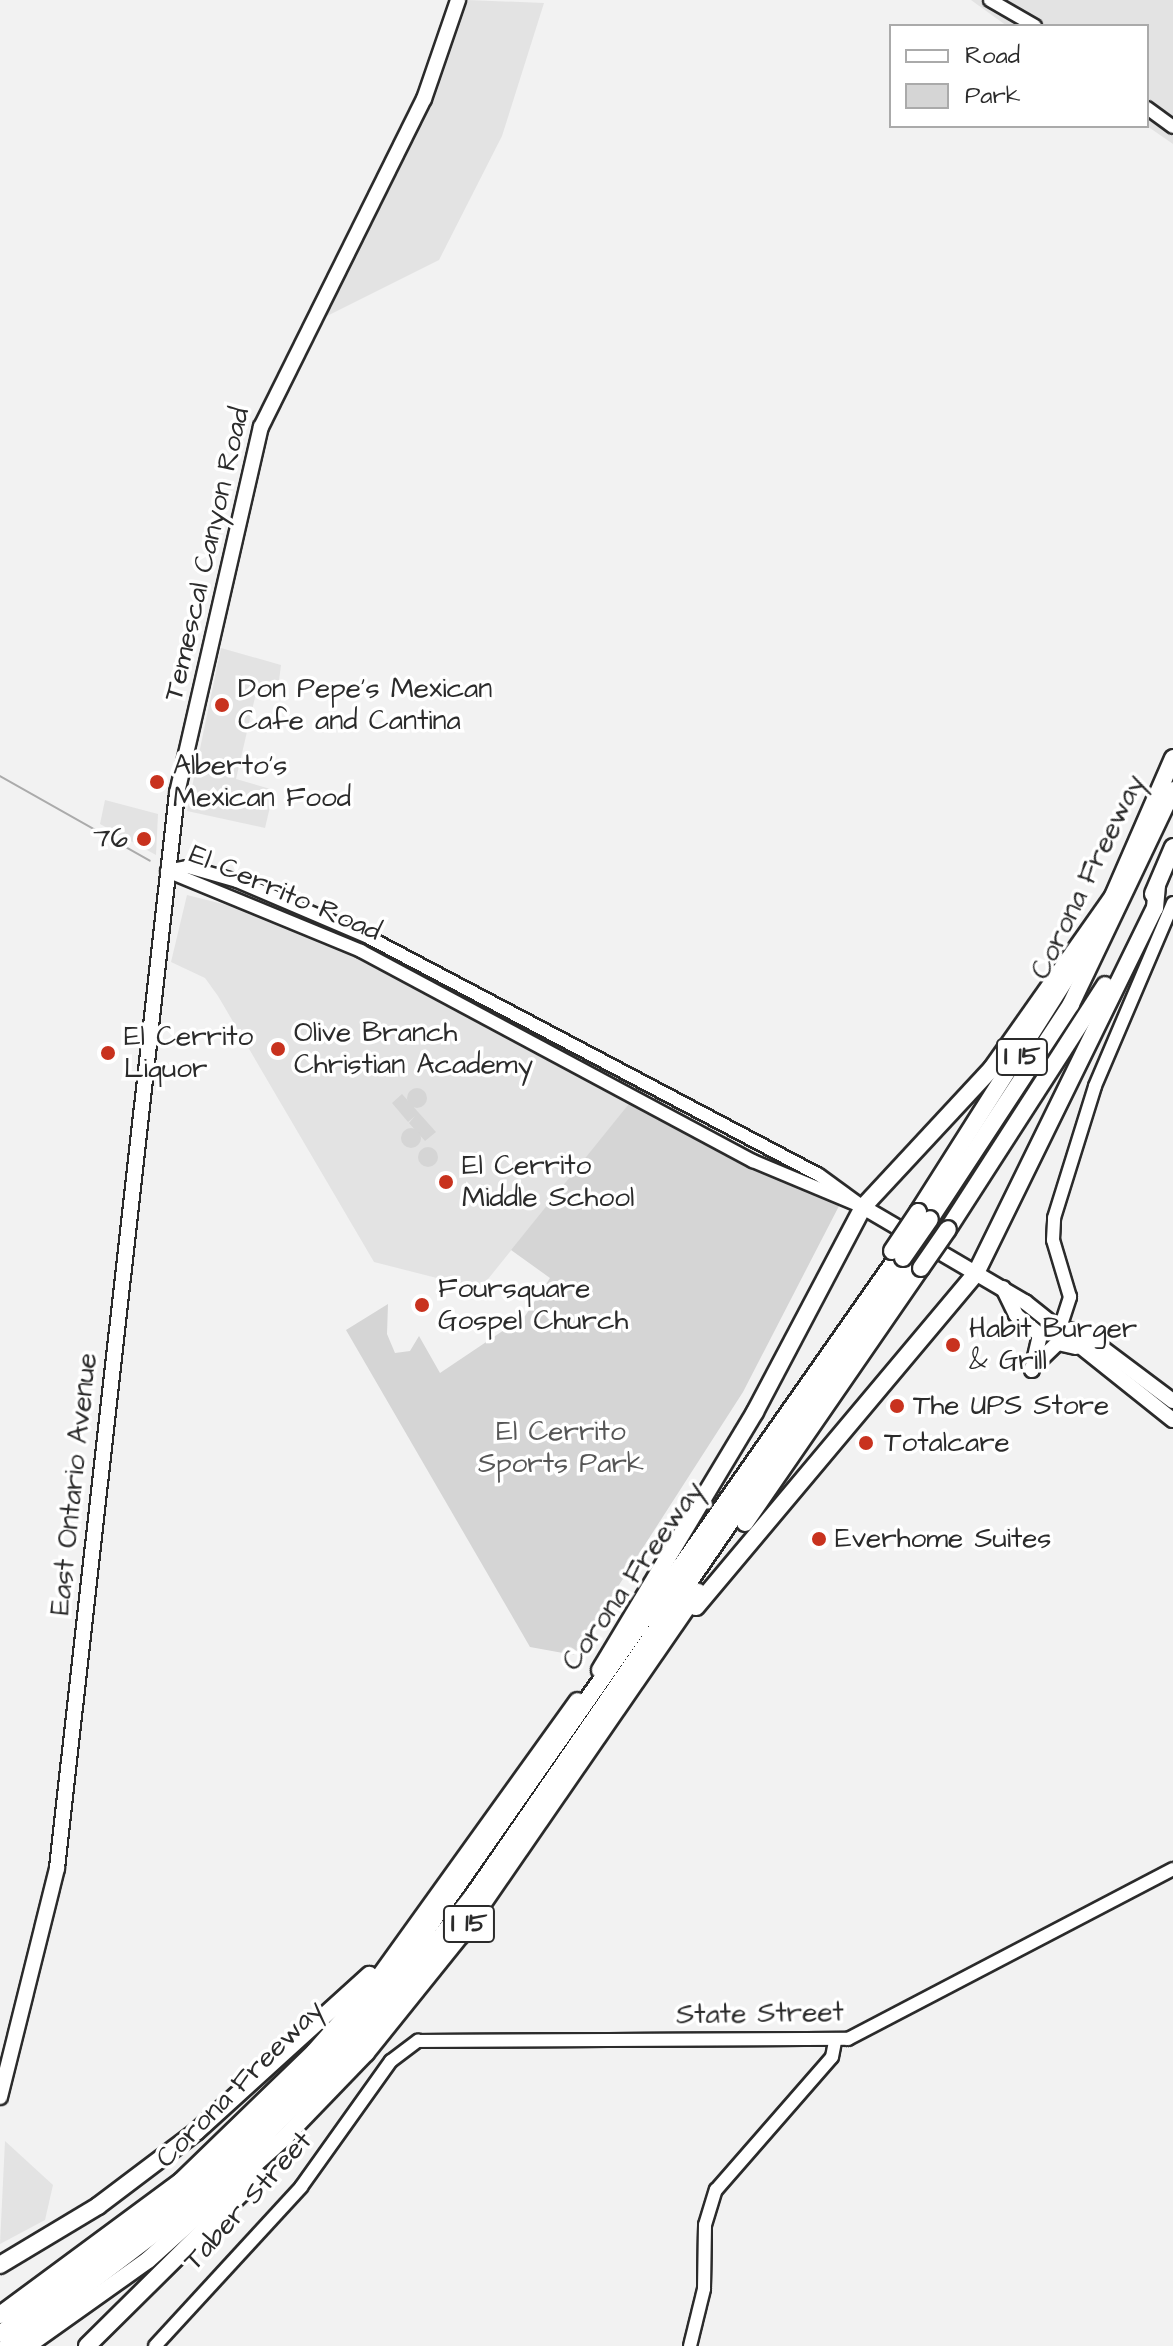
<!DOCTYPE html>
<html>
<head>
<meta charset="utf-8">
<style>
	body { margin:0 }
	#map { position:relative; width:1173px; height:2346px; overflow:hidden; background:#f2f2f2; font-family:"Architects Daughter",sans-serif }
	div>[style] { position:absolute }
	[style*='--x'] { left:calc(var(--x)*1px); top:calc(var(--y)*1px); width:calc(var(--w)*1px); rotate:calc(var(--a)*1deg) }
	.built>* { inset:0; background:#e3e3e3 }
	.green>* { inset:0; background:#d5d5d5 }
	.round { border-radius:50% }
	.stream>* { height:2px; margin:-1px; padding:0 1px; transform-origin:1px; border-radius:1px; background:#ababab }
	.roads { filter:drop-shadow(2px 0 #2b2b2b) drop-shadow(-2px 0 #2b2b2b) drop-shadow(0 2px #2b2b2b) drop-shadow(0 -2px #2b2b2b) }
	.secondary>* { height:12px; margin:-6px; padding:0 6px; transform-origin:6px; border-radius:6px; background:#fff }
	.primary>* { height:14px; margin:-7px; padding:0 7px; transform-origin:7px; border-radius:7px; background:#fff }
	.highway>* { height:16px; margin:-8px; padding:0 8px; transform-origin:8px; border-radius:8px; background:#fff }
	.bridges { filter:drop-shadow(2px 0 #2b2b2b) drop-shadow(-2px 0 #2b2b2b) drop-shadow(0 2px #2b2b2b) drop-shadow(0 -2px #2b2b2b) }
	.highway-bridge>* { height:16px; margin:-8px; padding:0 8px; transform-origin:8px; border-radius:8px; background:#fff }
	.dots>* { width:22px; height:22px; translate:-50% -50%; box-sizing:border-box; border:4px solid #fff; border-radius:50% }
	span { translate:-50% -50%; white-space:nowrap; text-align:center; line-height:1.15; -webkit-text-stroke:7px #fff; paint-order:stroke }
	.shield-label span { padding:2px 6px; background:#fff; border:2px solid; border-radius:6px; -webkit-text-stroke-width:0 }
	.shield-label { font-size:26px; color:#2b2b2b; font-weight:700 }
	.street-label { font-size:28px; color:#2b2b2b }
	.poi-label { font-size:28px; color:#2b2b2b }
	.left { translate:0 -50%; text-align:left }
	.right { translate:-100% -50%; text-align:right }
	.park-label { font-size:28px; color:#565656 }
	.legend { position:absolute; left:889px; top:24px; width:260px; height:104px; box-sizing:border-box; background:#fff; border:2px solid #aaa; margin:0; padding:10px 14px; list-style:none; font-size:24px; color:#2b2b2b }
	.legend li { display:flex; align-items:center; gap:16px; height:40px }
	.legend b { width:40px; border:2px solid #aaa }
</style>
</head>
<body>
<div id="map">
	<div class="built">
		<i style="clip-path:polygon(467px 0,544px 3px,502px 136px,439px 260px,321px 319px,430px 103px)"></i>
		<i style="clip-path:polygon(971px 0,1173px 0,1173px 144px,1147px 126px,1147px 26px,1007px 26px)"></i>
		<i style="clip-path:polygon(221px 648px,281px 665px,277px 696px,256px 693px,236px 779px,274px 790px,265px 828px,187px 811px)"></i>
		<i style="clip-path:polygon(105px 800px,158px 814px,156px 855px,100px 824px)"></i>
		<i style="clip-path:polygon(187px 895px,251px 911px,353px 955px,630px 1103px,480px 1289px,374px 1262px,218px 996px,205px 978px,171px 962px)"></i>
		<i style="clip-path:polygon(5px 2141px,53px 2185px,45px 2220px,0 2244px)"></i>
	</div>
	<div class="green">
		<i class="round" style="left:407px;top:1088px;width:20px;height:20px"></i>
		<i style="clip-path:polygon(402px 1094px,436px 1132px,425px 1141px,409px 1123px,415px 1116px,408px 1122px,392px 1103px)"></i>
		<i style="clip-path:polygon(632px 1100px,839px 1206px,743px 1392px,574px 1655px,530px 1647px,346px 1330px,388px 1304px,387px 1334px,395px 1353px,410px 1351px,419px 1336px,440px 1373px,525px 1316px,550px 1278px,511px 1250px)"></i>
		<i class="round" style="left:401px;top:1128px;width:20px;height:20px"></i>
		<i class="round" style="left:418px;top:1147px;width:20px;height:20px"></i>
	</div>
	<div class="stream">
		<i style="--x:0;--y:776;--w:172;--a:29.5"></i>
	</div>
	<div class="roads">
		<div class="secondary">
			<i style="--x:990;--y:0;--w:52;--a:30"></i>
			<i style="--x:1147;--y:108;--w:32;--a:36"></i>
			<i style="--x:167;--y:871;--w:21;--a:-11"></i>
			<i style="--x:188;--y:867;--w:51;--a:15.9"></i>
			<i style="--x:237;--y:881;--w:142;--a:23.1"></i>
			<i style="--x:368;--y:937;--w:510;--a:27.82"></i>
			<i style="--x:819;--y:1175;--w:54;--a:36"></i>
			<i style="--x:167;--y:871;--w:210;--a:22.4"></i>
			<i style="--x:361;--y:951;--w:445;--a:28.2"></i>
			<i style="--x:753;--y:1161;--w:119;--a:22.7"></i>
			<i style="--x:1060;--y:1328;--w:33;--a:-72"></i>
			<i style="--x:1070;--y:1297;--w:59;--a:-106.6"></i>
			<i style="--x:1053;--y:1240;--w:22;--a:-87"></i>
			<i style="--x:1054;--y:1218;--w:138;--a:-72.7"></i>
			<i style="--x:1095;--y:1086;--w:199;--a:-66.9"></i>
			<i style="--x:155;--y:2346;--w:216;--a:-47.4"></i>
			<i style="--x:301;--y:2187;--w:155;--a:-54.5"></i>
			<i style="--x:391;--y:2061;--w:34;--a:-37"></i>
			<i style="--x:418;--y:2041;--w:430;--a:-0.3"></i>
			<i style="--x:848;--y:2039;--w:367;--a:-27.6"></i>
			<i style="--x:690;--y:2346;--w:59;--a:-76.2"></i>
			<i style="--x:704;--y:2289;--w:64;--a:-89.1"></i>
			<i style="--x:705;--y:2225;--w:37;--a:-73"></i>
			<i style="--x:716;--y:2190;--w:176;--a:-48.9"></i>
			<i style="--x:832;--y:2057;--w:15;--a:-79"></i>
		</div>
		<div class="primary">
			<i style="--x:863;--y:1207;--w:188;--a:30.4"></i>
			<i style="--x:1025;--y:1302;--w:189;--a:38.6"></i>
			<i style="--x:1003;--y:1288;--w:30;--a:64"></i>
			<i style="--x:1016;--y:1315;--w:31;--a:40"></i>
			<i style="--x:1040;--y:1335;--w:36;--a:103"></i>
			<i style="--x:1060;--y:1328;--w:21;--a:11"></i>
			<i style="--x:1081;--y:1332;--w:115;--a:36.9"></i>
			<i style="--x:1038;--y:1362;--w:28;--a:-44"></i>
			<i style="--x:1058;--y:1343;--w:18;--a:13"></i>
			<i style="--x:0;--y:2097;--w:236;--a:-76"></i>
			<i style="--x:57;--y:1868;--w:1082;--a:-83.63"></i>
			<i style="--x:177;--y:793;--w:376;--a:-77.1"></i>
			<i style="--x:261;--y:427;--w:366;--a:-63.6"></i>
			<i style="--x:424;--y:99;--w:105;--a:-71"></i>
		</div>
		<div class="highway">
			<i style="--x:1153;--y:894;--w:51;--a:-66.9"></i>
			<i style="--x:1110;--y:903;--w:158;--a:-66.5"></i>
			<i style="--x:918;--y:1212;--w:336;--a:-57.6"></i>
			<i style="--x:930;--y:1219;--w:257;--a:-56.7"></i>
			<i style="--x:1071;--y:1004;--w:237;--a:-64.5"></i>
			<i style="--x:948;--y:1229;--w:290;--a:-57.2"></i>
			<i style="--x:745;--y:1523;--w:310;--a:-55.4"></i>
			<i style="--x:696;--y:1607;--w:436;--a:-50"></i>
			<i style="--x:976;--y:1273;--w:407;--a:-63.9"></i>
			<i style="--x:1155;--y:908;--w:22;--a:-85"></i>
			<i style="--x:600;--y:1670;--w:301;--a:-59"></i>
			<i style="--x:755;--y:1412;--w:232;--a:-62.2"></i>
			<i style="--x:863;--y:1207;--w:190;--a:-47.1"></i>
			<i style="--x:992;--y:1068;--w:212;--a:-54.8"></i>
			<i style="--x:0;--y:2265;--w:114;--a:-31"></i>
			<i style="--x:98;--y:2206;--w:123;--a:-37.1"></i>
			<i style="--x:196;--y:2132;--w:234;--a:-42.2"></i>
			<i style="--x:0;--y:2315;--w:225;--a:-36.5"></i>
			<i style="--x:181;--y:2181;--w:185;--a:-44.1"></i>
			<i style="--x:314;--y:2052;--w:92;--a:-48.5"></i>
			<i style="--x:375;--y:1983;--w:347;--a:-54.3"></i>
			<i style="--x:0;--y:2334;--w:256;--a:-37.2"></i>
			<i style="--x:204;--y:2179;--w:237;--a:-45.5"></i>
			<i style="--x:370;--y:2010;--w:922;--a:-54.98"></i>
			<i style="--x:7;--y:2346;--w:249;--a:-37.3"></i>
			<i style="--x:205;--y:2195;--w:209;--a:-45"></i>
			<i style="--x:353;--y:2047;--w:191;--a:-51.6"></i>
			<i style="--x:472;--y:1897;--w:772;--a:-55.45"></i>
			<i style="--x:27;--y:2346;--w:148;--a:-35.4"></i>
			<i style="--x:148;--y:2260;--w:186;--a:-41.9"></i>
			<i style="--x:286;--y:2136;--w:115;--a:-46.1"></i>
			<i style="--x:366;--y:2053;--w:151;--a:-51.2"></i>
			<i style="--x:461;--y:1935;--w:417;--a:-55.4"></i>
			<i style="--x:87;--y:2346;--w:242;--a:-44.7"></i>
		</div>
	</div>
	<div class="bridges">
		<div class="highway-bridge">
			<i style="--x:892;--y:1251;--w:47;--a:-56.3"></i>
			<i style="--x:903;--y:1258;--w:47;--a:-55.3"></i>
			<i style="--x:921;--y:1268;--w:47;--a:-55.3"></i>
		</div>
	</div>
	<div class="dots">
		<i style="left:222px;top:705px;background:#c8321e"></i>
		<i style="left:157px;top:782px;background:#c8321e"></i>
		<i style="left:144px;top:839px;background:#c8321e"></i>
		<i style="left:278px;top:1049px;background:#c8321e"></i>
		<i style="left:108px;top:1053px;background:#c8321e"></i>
		<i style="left:446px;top:1182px;background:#c8321e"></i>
		<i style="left:422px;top:1305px;background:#c8321e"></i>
		<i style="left:953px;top:1345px;background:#c8321e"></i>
		<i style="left:897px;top:1406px;background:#c8321e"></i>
		<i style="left:866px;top:1443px;background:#c8321e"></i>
		<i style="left:819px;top:1539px;background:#c8321e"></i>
	</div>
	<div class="shield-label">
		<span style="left:1022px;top:1057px">I 15</span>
		<span style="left:469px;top:1924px">I 15</span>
	</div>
	<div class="street-label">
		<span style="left:207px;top:554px;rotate:-77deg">Temescal Canyon Road</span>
		<span style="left:1088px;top:877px;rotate:-64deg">Corona Freeway</span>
		<span style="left:285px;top:893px;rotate:23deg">El Cerrito Road</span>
		<span style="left:74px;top:1484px;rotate:-84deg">East Ontario Avenue</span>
		<span style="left:633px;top:1576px;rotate:-55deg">Corona Freeway</span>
		<span style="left:760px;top:2014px;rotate:-1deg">State Street</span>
		<span style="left:240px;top:2084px;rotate:-45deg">Corona Freeway</span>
		<span style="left:248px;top:2201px;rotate:-48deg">Taber Street</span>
	</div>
	<div class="poi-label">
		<span class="left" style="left:238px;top:705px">Don Pepe's Mexican<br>Cafe and Cantina</span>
		<span class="left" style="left:173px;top:782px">Alberto's<br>Mexican Food</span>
		<span class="right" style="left:128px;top:839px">76</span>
		<span class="left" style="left:294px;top:1049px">Olive Branch<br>Christian Academy</span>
		<span class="left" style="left:124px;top:1053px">El Cerrito<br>Liquor</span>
		<span class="left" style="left:462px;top:1182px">El Cerrito<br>Middle School</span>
		<span class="left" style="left:438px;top:1305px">Foursquare<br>Gospel Church</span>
		<span class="left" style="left:969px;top:1345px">Habit Burger<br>&amp; Grill</span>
		<span class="left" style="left:913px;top:1406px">The UPS Store</span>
		<span class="left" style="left:884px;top:1443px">Totalcare</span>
		<span class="left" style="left:835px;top:1539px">Everhome Suites</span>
	</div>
	<div class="park-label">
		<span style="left:561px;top:1448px">El Cerrito<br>Sports Park</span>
	</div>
	<ul class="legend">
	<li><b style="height:10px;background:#fff"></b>Road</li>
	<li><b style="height:22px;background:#d5d5d5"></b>Park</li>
	</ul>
</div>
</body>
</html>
